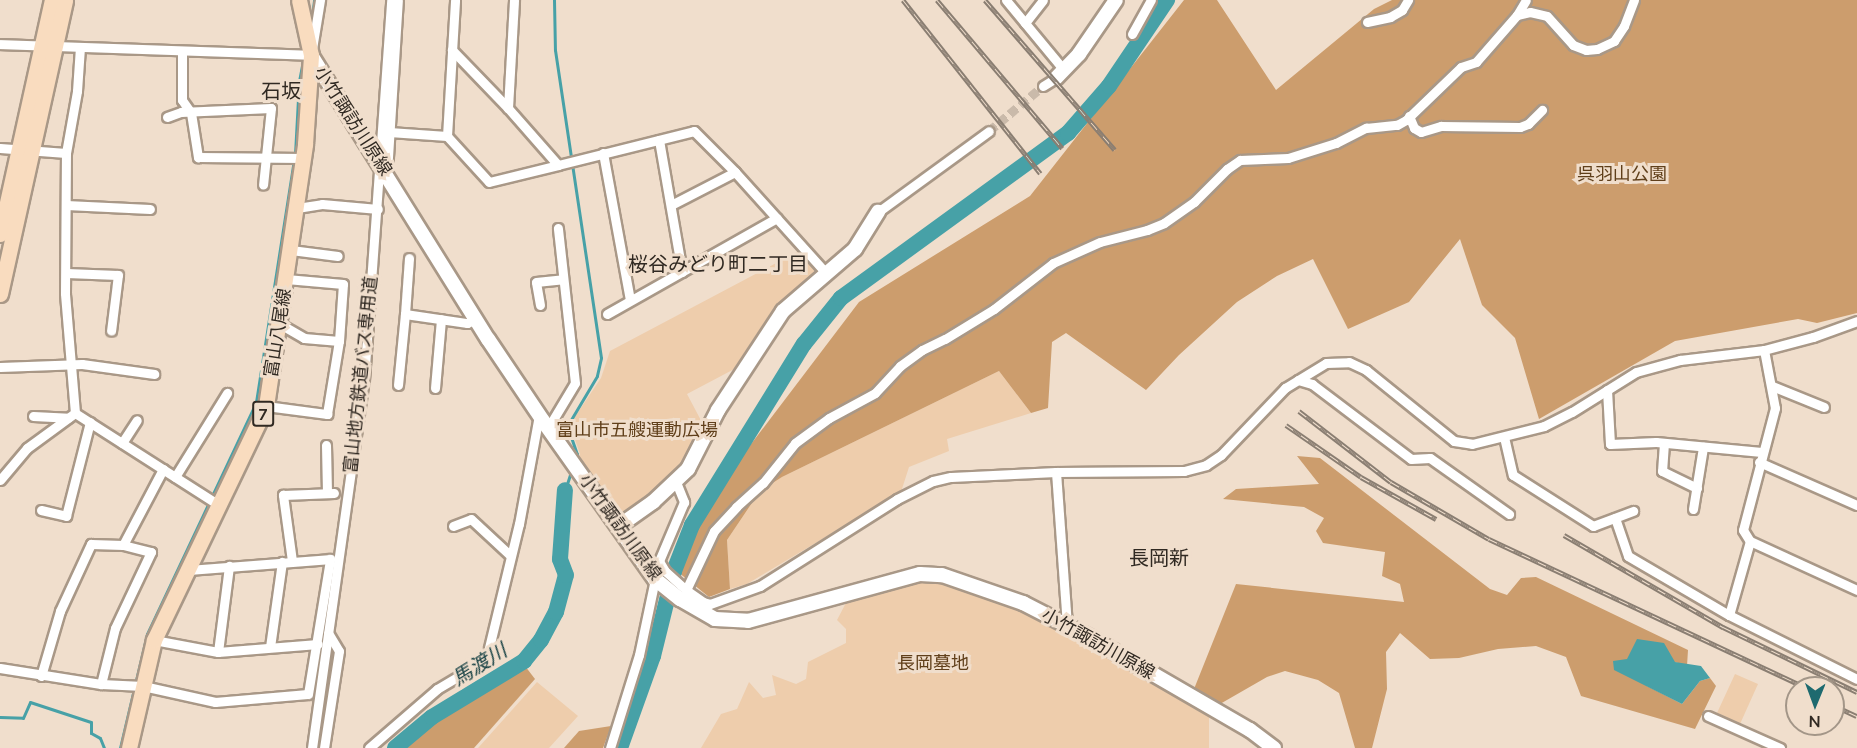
<!DOCTYPE html>
<html>
<head>
<meta charset="utf-8">
<style>
	body { margin:0 }
	#map { position:relative; width:1857px; height:748px; overflow:hidden; background:#f0decc; font-family:Mulish,"Noto Sans JP",sans-serif }
	div>[style] { position:absolute }
	[style*='--x'] { left:calc(var(--x)*1px); top:calc(var(--y)*1px); width:calc(var(--w)*1px); rotate:calc(var(--a)*1deg) }
	.green>* { inset:0; background:#eecdac }
	.forest>* { inset:0; background:#cc9d6d }
	.water>* { inset:0; background:#47a1a7 }
	.stream>* { height:3px; margin:-1.5px; padding:0 1.5px; transform-origin:1.5px; border-radius:1.5px; background:#47a1a7 }
	.river>* { height:16px; margin:-8px; padding:0 8px; transform-origin:8px; border-radius:8px; background:#47a1a7 }
	.street-tunnel>* { height:9px; margin-top:-4.5px; transform-origin:0; background:repeating-linear-gradient(90deg,#cabaaa 0 9px,transparent 0 13.5px) }
	.roads { filter:drop-shadow(2px 0 #a99887) drop-shadow(-2px 0 #a99887) drop-shadow(0 2px #a99887) drop-shadow(0 -2px #a99887) }
	.street>* { height:9px; margin:-4.5px; padding:0 4.5px; transform-origin:4.5px; border-radius:4.5px; background:#fff }
	.secondary>* { height:14px; margin:-7px; padding:0 7px; transform-origin:7px; border-radius:7px; background:#fff }
	.primary>* { height:15px; margin:-7.5px; padding:0 7.5px; transform-origin:7.5px; border-radius:7.5px; background:#f9dcbf }
	.rail>* { height:5px; margin-top:-2.5px; transform-origin:0; background:repeating-linear-gradient(90deg,#f0decc 0 9px,#8a7e72 0 18px); box-sizing:border-box; border-block:2px solid #8a7e72 }
	span { translate:-50% -50%; white-space:nowrap; text-align:center; line-height:1.15; -webkit-text-stroke:6px #f0decc; paint-order:stroke }
	.shield-label span { padding:2px 4px; background:#f0decc; border:2px solid; border-radius:4px; -webkit-text-stroke-width:0 }
	.shield-label { font-size:16px; color:#302922; font-weight:700 }
	.street-label { font-size:18px; color:#302922 }
	.park-label { font-size:18px; color:#603f1a }
	.neighbourhood-label { font-size:20px; color:#302922 }
	.water-label { font-size:20px; color:#164043; font-style:italic }
	.north { position:absolute; left:1785px; top:676px; width:60px; height:60px; box-sizing:border-box; background:#f0decc; border:2px solid #a39688; border-radius:50%; rotate:181deg; font-size:16px; font-weight:700; line-height:24px; text-align:center; color:#302922 }
	.north::after { content:''; display:block; margin:auto; width:21px; height:27px; background:#1e6a6f; clip-path:polygon(50% 0,100% 100%,50% 72%,0 100%) }
</style>
</head>
<body>
<div id="map">
	<div class="green">
		<i style="clip-path:polygon(801px 250px,816px 265px,815px 273px,789px 297px,740px 366px,687px 394px,705px 428px,697px 448px,667px 486px,623px 513px,613px 511px,579px 462px,580px 454px,572px 431px,572px 421px,601px 378px,610px 351px)"></i>
		<i style="clip-path:polygon(999px 371px,1031px 413px,947px 439px,949px 451px,909px 467px,901px 492px,747px 584px,730px 589px,727px 540px,760px 491px,780px 478px)"></i>
		<i style="clip-path:polygon(942px 575px,1079px 639px,1209px 713px,1209px 748px,701px 748px,721px 714px,737px 709px,749px 682px,763px 698px,776px 695px,772px 675px,796px 684px,806px 679px,808px 662px,846px 643px,846px 629px,837px 620px,848px 599px)"></i>
		<i style="clip-path:polygon(1735px 674px,1758px 684px,1740px 724px,1717px 713px)"></i>
		<i style="clip-path:polygon(537px 682px,578px 716px,549px 748px,478px 748px)"></i>
	</div>
	<div class="forest">
		<i style="clip-path:polygon(1184px 0,1217px 0,1276px 90px,1374px 9px,1392px 0,1857px 0,1857px 313px,1817px 323px,1798px 319px,1675px 341px,1539px 419px,1515px 338px,1482px 305px,1460px 239px,1409px 302px,1348px 329px,1313px 259px,1277px 276px,1237px 302px,1179px 355px,1146px 390px,1066px 333px,1052px 342px,1048px 408px,1031px 413px,999px 371px,782px 477px,760px 491px,727px 540px,730px 589px,709px 597px,678px 572px,696px 524px,736px 464px,859px 302px,1030px 196px)"></i>
		<i style="clip-path:polygon(1297px 456px,1320px 458px,1490px 589px,1507px 595px,1521px 578px,1536px 577px,1688px 650px,1687px 666px,1675px 662px,1647px 686px,1682px 704px,1700px 681px,1710px 678px,1716px 686px,1695px 729px,1581px 696px,1566px 657px,1536px 646px,1498px 649px,1459px 658px,1430px 659px,1400px 633px,1386px 652px,1387px 689px,1372px 748px,1355px 748px,1339px 693px,1318px 680px,1285px 671px,1267px 677px,1220px 704px,1194px 689px,1236px 584px,1404px 602px,1400px 584px,1382px 576px,1385px 552px,1323px 543px,1316px 531px,1324px 518px,1304px 507px,1223px 499px,1236px 489px,1319px 484px)"></i>
		<i style="clip-path:polygon(525px 666px,535px 679px,474px 748px,402px 748px,429px 725px)"></i>
		<i style="clip-path:polygon(611px 726px,603px 748px,564px 748px,579px 731px)"></i>
	</div>
	<div class="water">
		<i style="clip-path:polygon(1637px 639px,1664px 643px,1675px 662px,1701px 666px,1710px 678px,1700px 681px,1682px 704px,1614px 670px,1613px 661px,1627px 659px)"></i>
	</div>
	<div class="stream">
		<i style="--x:554;--y:0;--w:50;--a:88.9"></i>
		<i style="--x:555;--y:50;--w:311;--a:81.5"></i>
		<i style="--x:601;--y:358;--w:18;--a:103"></i>
		<i style="--x:597;--y:376;--w:55;--a:120.8"></i>
		<i style="--x:569;--y:423;--w:14;--a:82"></i>
		<i style="--x:571;--y:437;--w:18;--a:71"></i>
		<i style="--x:577;--y:454;--w:5;--a:112"></i>
		<i style="--x:311;--y:25;--w:25;--a:-83"></i>
		<i style="--x:565;--y:490;--w:20;--a:-72"></i>
		<i style="--x:0;--y:717;--w:23;--a:2"></i>
		<i style="--x:23;--y:718;--w:17;--a:-66"></i>
		<i style="--x:30;--y:702;--w:64;--a:18.2"></i>
		<i style="--x:91;--y:722;--w:11;--a:90"></i>
		<i style="--x:91;--y:733;--w:10;--a:29"></i>
		<i style="--x:100;--y:738;--w:11;--a:68"></i>
		<i style="--x:120;--y:748;--w:117;--a:-76.7"></i>
		<i style="--x:147;--y:634;--w:256;--a:-64.8"></i>
		<i style="--x:256;--y:402;--w:251;--a:-81.1"></i>
		<i style="--x:295;--y:154;--w:73;--a:-86.9"></i>
		<i style="--x:299;--y:81;--w:20;--a:-79"></i>
	</div>
	<div class="river">
		<i style="--x:395;--y:748;--w:48;--a:-40"></i>
		<i style="--x:432;--y:717;--w:108;--a:-31.3"></i>
		<i style="--x:524;--y:661;--w:27;--a:-51"></i>
		<i style="--x:541;--y:640;--w:32;--a:-62"></i>
		<i style="--x:556;--y:612;--w:38;--a:-75"></i>
		<i style="--x:566;--y:575;--w:17;--a:-111"></i>
		<i style="--x:560;--y:559;--w:69;--a:-85.9"></i>
		<i style="--x:620;--y:748;--w:98;--a:-70.3"></i>
		<i style="--x:653;--y:656;--w:88;--a:-76.1"></i>
		<i style="--x:674;--y:571;--w:49;--a:-68.6"></i>
		<i style="--x:692;--y:525;--w:213;--a:-58.3"></i>
		<i style="--x:804;--y:344;--w:59;--a:-51.2"></i>
		<i style="--x:841;--y:298;--w:281;--a:-36"></i>
		<i style="--x:1068;--y:133;--w:62;--a:-48.9"></i>
		<i style="--x:1109;--y:86;--w:104;--a:-56"></i>
	</div>
	<div class="street-tunnel">
		<i style="--x:989;--y:131;--w:70;--a:-39.8"></i>
	</div>
	<div class="roads">
		<div class="street">
			<i style="--x:1006;--y:0;--w:91;--a:50.4"></i>
			<i style="--x:1517;--y:15;--w:17;--a:-59"></i>
			<i style="--x:1367;--y:22;--w:24;--a:-12"></i>
			<i style="--x:1390;--y:17;--w:14;--a:-30"></i>
			<i style="--x:1402;--y:10;--w:12;--a:-59"></i>
			<i style="--x:1025;--y:23;--w:29;--a:-52"></i>
			<i style="--x:1132;--y:34;--w:39;--a:-61"></i>
			<i style="--x:0;--y:44;--w:311;--a:2"></i>
			<i style="--x:311;--y:55;--w:56;--a:-80.7"></i>
			<i style="--x:182;--y:51;--w:49;--a:90"></i>
			<i style="--x:182;--y:100;--w:16;--a:55"></i>
			<i style="--x:191;--y:113;--w:45;--a:81"></i>
			<i style="--x:198;--y:157;--w:105;--a:0.5"></i>
			<i style="--x:1043;--y:86;--w:15;--a:-32"></i>
			<i style="--x:508;--y:108;--w:108;--a:-86.8"></i>
			<i style="--x:1409;--y:116;--w:13;--a:67"></i>
			<i style="--x:1414;--y:128;--w:8;--a:30"></i>
			<i style="--x:1421;--y:132;--w:21;--a:-17"></i>
			<i style="--x:1441;--y:126;--w:79;--a:0.7"></i>
			<i style="--x:1520;--y:127;--w:9;--a:-21"></i>
			<i style="--x:1528;--y:124;--w:20;--a:-45"></i>
			<i style="--x:167;--y:117;--w:15;--a:-20"></i>
			<i style="--x:181;--y:112;--w:90;--a:-2.5"></i>
			<i style="--x:271;--y:108;--w:77;--a:95.9"></i>
			<i style="--x:389;--y:132;--w:58;--a:3.9"></i>
			<i style="--x:447;--y:136;--w:62;--a:47.6"></i>
			<i style="--x:489;--y:182;--w:71;--a:-13.8"></i>
			<i style="--x:558;--y:165;--w:76;--a:-131.3"></i>
			<i style="--x:508;--y:108;--w:81;--a:-134"></i>
			<i style="--x:447;--y:136;--w:136;--a:-86.6"></i>
			<i style="--x:659;--y:140;--w:134;--a:80.1"></i>
			<i style="--x:0;--y:148;--w:66;--a:4.3"></i>
			<i style="--x:66;--y:153;--w:63;--a:-79.9"></i>
			<i style="--x:77;--y:91;--w:44;--a:-86.1"></i>
			<i style="--x:603;--y:153;--w:149;--a:79.6"></i>
			<i style="--x:558;--y:165;--w:140;--a:-14"></i>
			<i style="--x:694;--y:131;--w:58;--a:45"></i>
			<i style="--x:735;--y:172;--w:135;--a:48"></i>
			<i style="--x:387;--y:173;--w:173;--a:-86.4"></i>
			<i style="--x:66;--y:205;--w:84;--a:2.7"></i>
			<i style="--x:671;--y:205;--w:72;--a:-27.3"></i>
			<i style="--x:297;--y:208;--w:25;--a:-9"></i>
			<i style="--x:322;--y:204;--w:56;--a:5.1"></i>
			<i style="--x:878;--y:212;--w:137;--a:-36.1"></i>
			<i style="--x:291;--y:250;--w:47;--a:7.3"></i>
			<i style="--x:66;--y:273;--w:52;--a:2.2"></i>
			<i style="--x:118;--y:275;--w:56;--a:97.1"></i>
			<i style="--x:540;--y:305;--w:23;--a:-100"></i>
			<i style="--x:536;--y:282;--w:27;--a:-6"></i>
			<i style="--x:405;--y:314;--w:56;--a:-85.9"></i>
			<i style="--x:607;--y:314;--w:195;--a:-29.5"></i>
			<i style="--x:280;--y:324;--w:28;--a:30"></i>
			<i style="--x:304;--y:338;--w:35;--a:5"></i>
			<i style="--x:1764;--y:350;--w:59;--a:79.3"></i>
			<i style="--x:1775;--y:408;--w:126;--a:104.7"></i>
			<i style="--x:1743;--y:530;--w:13;--a:58"></i>
			<i style="--x:1750;--y:541;--w:118;--a:24.6"></i>
			<i style="--x:0;--y:367;--w:82;--a:-2.1"></i>
			<i style="--x:82;--y:364;--w:73;--a:7.9"></i>
			<i style="--x:1298;--y:380;--w:15;--a:16"></i>
			<i style="--x:1312;--y:384;--w:124;--a:37.1"></i>
			<i style="--x:1411;--y:459;--w:19;--a:-3"></i>
			<i style="--x:1430;--y:458;--w:97;--a:35.3"></i>
			<i style="--x:398;--y:385;--w:71;--a:-84.4"></i>
			<i style="--x:405;--y:314;--w:63;--a:8.3"></i>
			<i style="--x:467;--y:323;--w:10;--a:-24"></i>
			<i style="--x:1772;--y:386;--w:56;--a:22"></i>
			<i style="--x:435;--y:388;--w:69;--a:-85"></i>
			<i style="--x:1607;--y:390;--w:54;--a:86.8"></i>
			<i style="--x:1610;--y:444;--w:46;--a:-2.5"></i>
			<i style="--x:1656;--y:442;--w:106;--a:5.4"></i>
			<i style="--x:266;--y:406;--w:62;--a:7.5"></i>
			<i style="--x:327;--y:414;--w:74;--a:-80.7"></i>
			<i style="--x:339;--y:341;--w:57;--a:-86"></i>
			<i style="--x:343;--y:284;--w:57;--a:-175"></i>
			<i style="--x:75;--y:413;--w:171;--a:32.6"></i>
			<i style="--x:33;--y:416;--w:35;--a:3"></i>
			<i style="--x:548;--y:428;--w:52;--a:-59"></i>
			<i style="--x:575;--y:383;--w:156;--a:-96.3"></i>
			<i style="--x:1504;--y:437;--w:39;--a:77"></i>
			<i style="--x:1513;--y:475;--w:95;--a:32.5"></i>
			<i style="--x:1593;--y:526;--w:43;--a:-20.6"></i>
			<i style="--x:122;--y:443;--w:27;--a:-57"></i>
			<i style="--x:1664;--y:443;--w:28;--a:94"></i>
			<i style="--x:1662;--y:471;--w:39;--a:26"></i>
			<i style="--x:326;--y:445;--w:48;--a:88.8"></i>
			<i style="--x:1759;--y:462;--w:107;--a:23.7"></i>
			<i style="--x:1056;--y:472;--w:154;--a:85.9"></i>
			<i style="--x:175;--y:477;--w:99;--a:-58.2"></i>
			<i style="--x:0;--y:480;--w:42;--a:-49.8"></i>
			<i style="--x:27;--y:448;--w:59;--a:-36.1"></i>
			<i style="--x:75;--y:413;--w:120;--a:-94.8"></i>
			<i style="--x:65;--y:293;--w:140;--a:-89.6"></i>
			<i style="--x:676;--y:482;--w:22;--a:68"></i>
			<i style="--x:684;--y:502;--w:64;--a:113"></i>
			<i style="--x:659;--y:561;--w:12;--a:59"></i>
			<i style="--x:665;--y:571;--w:28;--a:42"></i>
			<i style="--x:686;--y:590;--w:21;--a:35"></i>
			<i style="--x:703;--y:602;--w:7;--a:16"></i>
			<i style="--x:710;--y:604;--w:53;--a:-19.8"></i>
			<i style="--x:760;--y:586;--w:162;--a:-32.4"></i>
			<i style="--x:897;--y:499;--w:40;--a:-26.6"></i>
			<i style="--x:933;--y:481;--w:18;--a:-13"></i>
			<i style="--x:951;--y:477;--w:105;--a:-2.7"></i>
			<i style="--x:1056;--y:472;--w:128;--a:-0.4"></i>
			<i style="--x:1184;--y:471;--w:23;--a:-15"></i>
			<i style="--x:1206;--y:465;--w:18;--a:-34"></i>
			<i style="--x:1221;--y:455;--w:93;--a:-46.3"></i>
			<i style="--x:1285;--y:388;--w:48;--a:-31.4"></i>
			<i style="--x:1326;--y:363;--w:23;--a:-2"></i>
			<i style="--x:1349;--y:362;--w:19;--a:25"></i>
			<i style="--x:1366;--y:370;--w:113;--a:38.9"></i>
			<i style="--x:1454;--y:441;--w:18;--a:9"></i>
			<i style="--x:1472;--y:444;--w:74;--a:-14"></i>
			<i style="--x:1544;--y:426;--w:31;--a:-27"></i>
			<i style="--x:1572;--y:412;--w:75;--a:-32"></i>
			<i style="--x:1636;--y:372;--w:46;--a:-15.3"></i>
			<i style="--x:1680;--y:360;--w:85;--a:-6.8"></i>
			<i style="--x:1764;--y:350;--w:51;--a:-14.9"></i>
			<i style="--x:1813;--y:337;--w:47;--a:-20"></i>
			<i style="--x:1693;--y:509;--w:63;--a:-80.8"></i>
			<i style="--x:41;--y:510;--w:26;--a:13"></i>
			<i style="--x:66;--y:516;--w:97;--a:-75.7"></i>
			<i style="--x:1615;--y:518;--w:40;--a:71.1"></i>
			<i style="--x:1628;--y:556;--w:117;--a:30.3"></i>
			<i style="--x:453;--y:526;--w:19;--a:-21"></i>
			<i style="--x:471;--y:519;--w:54;--a:42.8"></i>
			<i style="--x:1750;--y:541;--w:77;--a:105.8"></i>
			<i style="--x:1729;--y:615;--w:143;--a:26.6"></i>
			<i style="--x:123;--y:545;--w:86;--a:-62.2"></i>
			<i style="--x:292;--y:561;--w:67;--a:-97.8"></i>
			<i style="--x:283;--y:495;--w:51;--a:-2.2"></i>
			<i style="--x:686;--y:590;--w:65;--a:-64.6"></i>
			<i style="--x:714;--y:531;--w:33;--a:-47"></i>
			<i style="--x:736;--y:507;--w:36;--a:-42"></i>
			<i style="--x:763;--y:483;--w:51;--a:-51.3"></i>
			<i style="--x:795;--y:443;--w:42;--a:-36.3"></i>
			<i style="--x:829;--y:418;--w:52;--a:-28.5"></i>
			<i style="--x:875;--y:393;--w:37;--a:-47"></i>
			<i style="--x:900;--y:366;--w:27;--a:-36"></i>
			<i style="--x:922;--y:350;--w:25;--a:-26"></i>
			<i style="--x:945;--y:339;--w:57;--a:-31.5"></i>
			<i style="--x:994;--y:309;--w:75;--a:-37.9"></i>
			<i style="--x:1053;--y:263;--w:51;--a:-24.1"></i>
			<i style="--x:1100;--y:242;--w:49;--a:-14.3"></i>
			<i style="--x:1147;--y:230;--w:18;--a:-22"></i>
			<i style="--x:1164;--y:223;--w:37;--a:-35"></i>
			<i style="--x:1194;--y:202;--w:47;--a:-45"></i>
			<i style="--x:1227;--y:169;--w:16;--a:-35"></i>
			<i style="--x:1240;--y:160;--w:48;--a:-2.4"></i>
			<i style="--x:1288;--y:158;--w:50;--a:-17.4"></i>
			<i style="--x:1336;--y:143;--w:34;--a:-27"></i>
			<i style="--x:1366;--y:128;--w:31;--a:-6"></i>
			<i style="--x:1397;--y:125;--w:10;--a:-29"></i>
			<i style="--x:1406;--y:120;--w:76;--a:-43.9"></i>
			<i style="--x:1461;--y:67;--w:16;--a:-18"></i>
			<i style="--x:1476;--y:62;--w:62;--a:-48.9"></i>
			<i style="--x:1517;--y:15;--w:13;--a:-13"></i>
			<i style="--x:1530;--y:12;--w:17;--a:13"></i>
			<i style="--x:1547;--y:16;--w:39;--a:48"></i>
			<i style="--x:1573;--y:45;--w:14;--a:21"></i>
			<i style="--x:1586;--y:50;--w:11;--a:-5"></i>
			<i style="--x:1597;--y:49;--w:19;--a:-25"></i>
			<i style="--x:1614;--y:41;--w:18;--a:-56"></i>
			<i style="--x:1624;--y:26;--w:28;--a:-69"></i>
			<i style="--x:154;--y:640;--w:65;--a:10.6"></i>
			<i style="--x:218;--y:652;--w:100;--a:-4.6"></i>
			<i style="--x:270;--y:647;--w:86;--a:-82"></i>
			<i style="--x:218;--y:652;--w:87;--a:-82.7"></i>
			<i style="--x:0;--y:668;--w:102;--a:9"></i>
			<i style="--x:101;--y:684;--w:42;--a:2.7"></i>
			<i style="--x:143;--y:686;--w:74;--a:12.5"></i>
			<i style="--x:215;--y:702;--w:93;--a:-4.9"></i>
			<i style="--x:308;--y:694;--w:137;--a:-80.7"></i>
			<i style="--x:330;--y:559;--w:144;--a:175.6"></i>
			<i style="--x:41;--y:676;--w:68;--a:-73.7"></i>
			<i style="--x:60;--y:611;--w:74;--a:-65.2"></i>
			<i style="--x:91;--y:544;--w:32;--a:2"></i>
			<i style="--x:123;--y:545;--w:29;--a:14"></i>
			<i style="--x:151;--y:552;--w:84;--a:115.3"></i>
			<i style="--x:115;--y:628;--w:58;--a:104"></i>
			<i style="--x:1708;--y:716;--w:79;--a:24"></i>
			<i style="--x:312;--y:748;--w:372;--a:-82"></i>
			<i style="--x:364;--y:380;--w:381;--a:-85.9"></i>
			<i style="--x:324;--y:748;--w:98;--a:-81.2"></i>
			<i style="--x:339;--y:651;--w:21;--a:-121"></i>
			<i style="--x:369;--y:748;--w:90;--a:-40.9"></i>
			<i style="--x:437;--y:689;--w:57;--a:-30.6"></i>
			<i style="--x:486;--y:660;--w:140;--a:-76.4"></i>
			<i style="--x:519;--y:524;--w:111;--a:-79.6"></i>
			<i style="--x:610;--y:748;--w:97;--a:-72.7"></i>
			<i style="--x:639;--y:655;--w:78;--a:-78.1"></i>
		</div>
		<div class="secondary">
			<i style="--x:311;--y:55;--w:335;--a:58.1"></i>
			<i style="--x:488;--y:339;--w:99;--a:56.1"></i>
			<i style="--x:543;--y:421;--w:194;--a:54.7"></i>
			<i style="--x:655;--y:579;--w:32;--a:39"></i>
			<i style="--x:680;--y:599;--w:40;--a:29.7"></i>
			<i style="--x:715;--y:619;--w:33;--a:3"></i>
			<i style="--x:748;--y:621;--w:178;--a:-15.3"></i>
			<i style="--x:920;--y:574;--w:22;--a:3"></i>
			<i style="--x:942;--y:575;--w:86;--a:19.1"></i>
			<i style="--x:1023;--y:603;--w:76;--a:27.2"></i>
			<i style="--x:1091;--y:638;--w:184;--a:30.1"></i>
			<i style="--x:1250;--y:730;--w:30;--a:37"></i>
			<i style="--x:1056;--y:78;--w:33;--a:-46"></i>
			<i style="--x:1079;--y:54;--w:65;--a:-55.6"></i>
			<i style="--x:619;--y:526;--w:42;--a:-35.2"></i>
			<i style="--x:653;--y:502;--w:48;--a:-43.3"></i>
			<i style="--x:688;--y:469;--w:66;--a:-63"></i>
			<i style="--x:718;--y:410;--w:118;--a:-56.7"></i>
			<i style="--x:783;--y:311;--w:95;--a:-40.7"></i>
			<i style="--x:855;--y:249;--w:44;--a:-58.1"></i>
		</div>
		<div class="primary">
			<i style="--x:0;--y:234;--w:240;--a:-77.5"></i>
			<i style="--x:0;--y:294;--w:301;--a:-77.5"></i>
			<i style="--x:129;--y:748;--w:111;--a:-77"></i>
			<i style="--x:154;--y:640;--w:259;--a:-64.4"></i>
			<i style="--x:266;--y:406;--w:265;--a:-81.5"></i>
			<i style="--x:305;--y:144;--w:89;--a:-86.1"></i>
			<i style="--x:311;--y:55;--w:56;--a:-102.3"></i>
		</div>
	</div>
	<div class="rail">
		<i style="--x:903;--y:0;--w:221;--a:51.6"></i>
		<i style="--x:937;--y:0;--w:194;--a:49.8"></i>
		<i style="--x:985;--y:0;--w:198;--a:49.1"></i>
		<i style="--x:1299;--y:411;--w:116;--a:37.7"></i>
		<i style="--x:1391;--y:482;--w:113;--a:30.2"></i>
		<i style="--x:1489;--y:539;--w:351;--a:25.1"></i>
		<i style="--x:1286;--y:425;--w:91;--a:34.7"></i>
		<i style="--x:1361;--y:477;--w:86;--a:29.2"></i>
		<i style="--x:1564;--y:535;--w:184;--a:30.1"></i>
		<i style="--x:1723;--y:627;--w:149;--a:25.9"></i>
		<i style="--x:1833;--y:705;--w:26;--a:25"></i>
	</div>
	<div class="shield-label">
		<span style="left:263px;top:414px">7</span>
	</div>
	<div class="street-label">
		<span style="left:353px;top:121px;rotate:57deg">小竹諏訪川原線</span>
		<span style="left:278px;top:333px;rotate:-81deg">富山八尾線</span>
		<span style="left:361px;top:375px;rotate:-84deg">富山地方鉄道バス専用道</span>
		<span style="left:620px;top:527px;rotate:54deg">小竹諏訪川原線</span>
		<span style="left:1098px;top:644px;rotate:29deg">小竹諏訪川原線</span>
	</div>
	<div class="park-label">
		<span style="left:1622px;top:174px">呉羽山公園</span>
		<span style="left:637px;top:430px">富山市五艘運動広場</span>
		<span style="left:933px;top:663px">長岡墓地</span>
	</div>
	<div class="neighbourhood-label">
		<span style="left:281px;top:90px">石坂</span>
		<span style="left:718px;top:263px">桜谷みどり町二丁目</span>
		<span style="left:1159px;top:557px">長岡新</span>
	</div>
	<div class="water-label">
		<span style="left:479px;top:664px;rotate:-32deg">馬渡川</span>
	</div>
	<div class="north">N</div>
</div>
</body>
</html>
